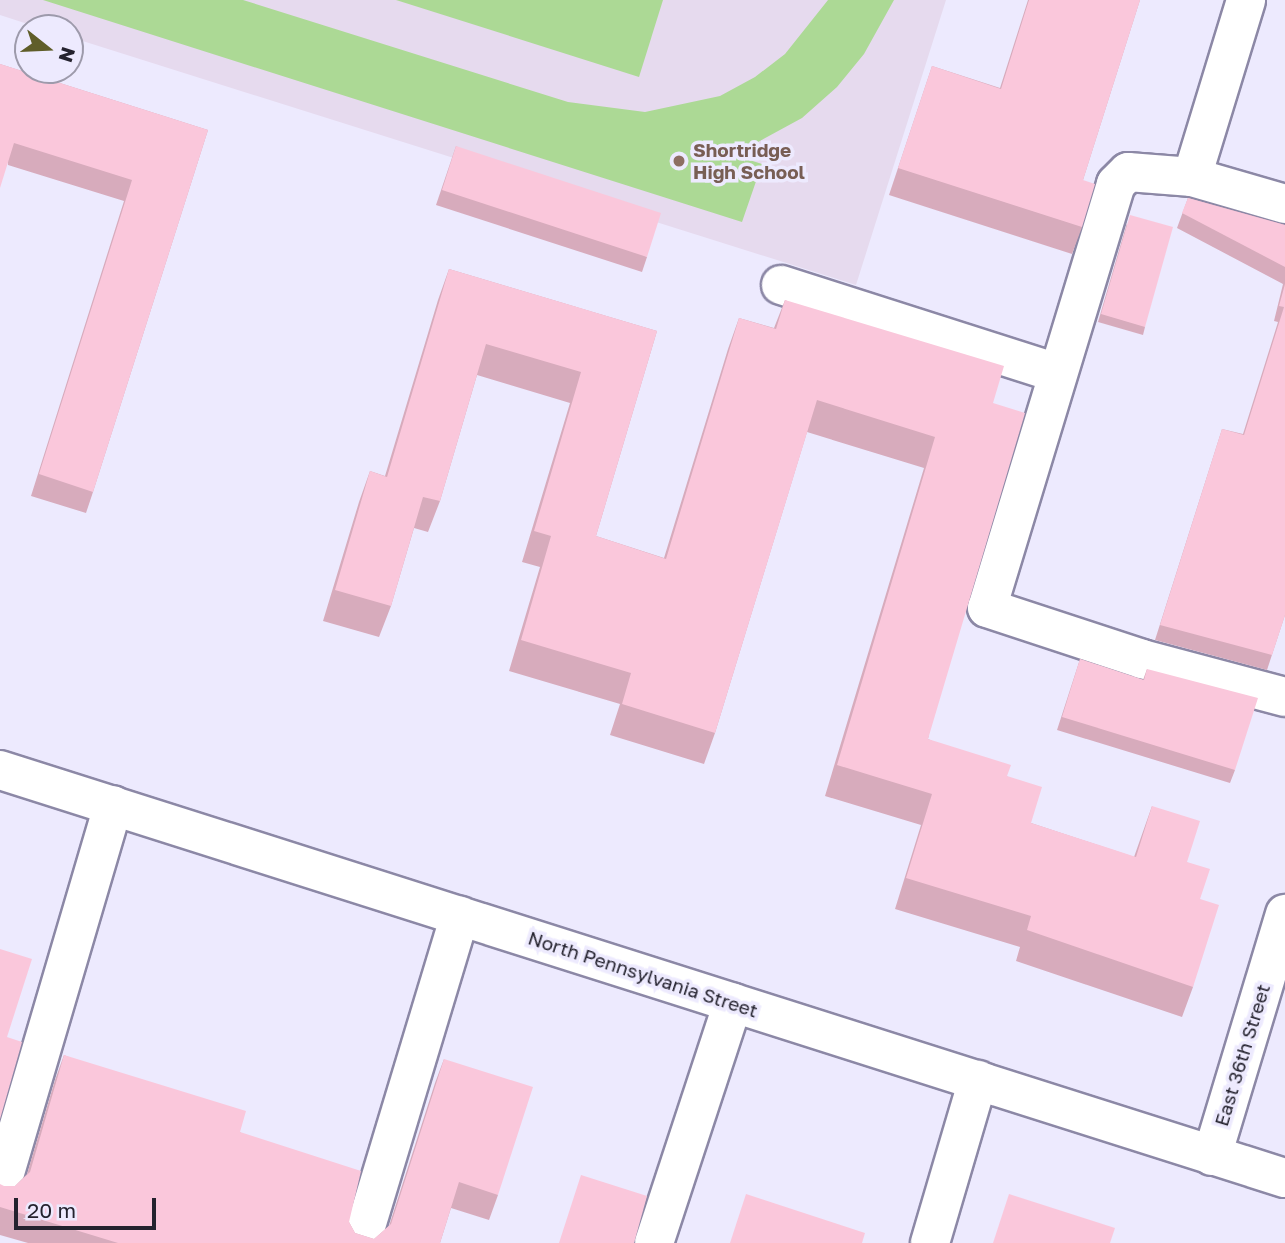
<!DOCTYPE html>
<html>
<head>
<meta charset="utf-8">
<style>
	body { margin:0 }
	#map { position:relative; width:1285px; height:1243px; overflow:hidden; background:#edeafe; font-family:"Golos Text",sans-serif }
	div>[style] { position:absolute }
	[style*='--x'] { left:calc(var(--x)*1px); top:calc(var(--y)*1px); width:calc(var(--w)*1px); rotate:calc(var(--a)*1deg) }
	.education>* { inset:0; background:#e6daee }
	.green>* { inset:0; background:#acd995 }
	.roads { filter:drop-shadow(2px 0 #8c88a6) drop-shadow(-2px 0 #8c88a6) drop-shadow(0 2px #8c88a6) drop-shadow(0 -2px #8c88a6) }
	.minor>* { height:38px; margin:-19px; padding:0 19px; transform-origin:19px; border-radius:19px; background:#fff }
	.wall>* { inset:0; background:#d7abbc }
	.building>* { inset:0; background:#fac7db }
	.dots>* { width:19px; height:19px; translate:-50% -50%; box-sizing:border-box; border:4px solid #edeafe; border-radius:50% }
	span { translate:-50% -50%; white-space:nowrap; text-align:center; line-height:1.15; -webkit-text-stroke:7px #edeafe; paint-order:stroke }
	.education-label { font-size:19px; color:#785e54; font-weight:700 }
	.left { translate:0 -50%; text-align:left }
	.street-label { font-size:19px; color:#24222e }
	.north { position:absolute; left:14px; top:14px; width:70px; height:70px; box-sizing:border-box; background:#edeafe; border:2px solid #9d9aab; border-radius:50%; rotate:108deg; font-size:19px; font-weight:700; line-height:28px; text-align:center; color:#24222e }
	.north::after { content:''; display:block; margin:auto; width:24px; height:32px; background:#5f5d29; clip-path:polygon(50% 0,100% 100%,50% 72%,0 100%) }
	.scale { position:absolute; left:14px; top:1198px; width:142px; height:32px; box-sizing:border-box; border:4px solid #24222e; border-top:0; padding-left:9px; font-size:21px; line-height:24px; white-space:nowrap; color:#24222e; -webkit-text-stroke:5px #edeafe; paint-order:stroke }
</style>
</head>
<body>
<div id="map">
	<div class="education">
		<i style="clip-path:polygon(0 0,946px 0,856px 285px,70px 37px,70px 28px,40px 28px,0 15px)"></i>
	</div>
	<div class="green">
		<i style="clip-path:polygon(43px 0,243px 0,568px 102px,645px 112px,720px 96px,755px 77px,785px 54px,828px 0,894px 0,864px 54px,837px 87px,802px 118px,734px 155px,762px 164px,742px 222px)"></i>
		<i style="clip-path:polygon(396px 0,663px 0,639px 77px)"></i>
	</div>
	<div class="roads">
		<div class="minor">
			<i style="--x:1192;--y:177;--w:185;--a:-73"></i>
			<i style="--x:1285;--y:204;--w:97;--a:-163.8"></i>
			<i style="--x:1192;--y:177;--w:64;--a:-175.5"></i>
			<i style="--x:1128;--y:172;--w:17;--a:135"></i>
			<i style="--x:1116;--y:184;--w:443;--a:106.9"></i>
			<i style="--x:987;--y:608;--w:163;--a:18.2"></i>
			<i style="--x:1142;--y:659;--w:148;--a:14.9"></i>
			<i style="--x:781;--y:285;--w:290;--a:17.7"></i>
			<i style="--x:0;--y:770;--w:1348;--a:17.62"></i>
			<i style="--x:1212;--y:1156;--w:253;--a:-73.2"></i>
			<i style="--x:0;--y:1190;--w:401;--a:-73.6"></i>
			<i style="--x:361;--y:1243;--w:342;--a:-73.2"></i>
			<i style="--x:654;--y:1243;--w:253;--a:-71.8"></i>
			<i style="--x:930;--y:1243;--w:170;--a:-73.6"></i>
		</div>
	</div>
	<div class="wall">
		<i style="clip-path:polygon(1028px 0,1140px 0,1083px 180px,1082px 227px,1072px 254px,889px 195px,932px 66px,1000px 88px)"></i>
		<i style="clip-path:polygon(0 64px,208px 130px,93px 492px,86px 513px,31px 496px,124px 201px,8px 165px)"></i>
		<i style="clip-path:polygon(456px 146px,647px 257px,642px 272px,436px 205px)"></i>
		<i style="clip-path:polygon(1188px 198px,1285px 225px,1285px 615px,1267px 670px,1155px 640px,1222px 429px,1243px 434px,1278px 322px,1274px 321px,1283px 284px,1177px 228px)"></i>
		<i style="clip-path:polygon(1127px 223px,1145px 327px,1143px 335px,1098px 322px)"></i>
		<i style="clip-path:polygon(449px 269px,657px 331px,596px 536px,664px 558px,728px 349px,739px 318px,774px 328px,785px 300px,993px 403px,928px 739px,1007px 776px,1031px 823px,1134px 857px,1152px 806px,1187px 862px,1200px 899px,1193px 987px,1182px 1017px,1016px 961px,1020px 947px,895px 909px,921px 825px,825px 796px,924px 468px,807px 432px,715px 733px,704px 764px,610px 735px,620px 704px,509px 671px,540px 567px,522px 562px,570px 403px,477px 375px,440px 501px,428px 532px,414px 528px,391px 606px,379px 637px,323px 621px,359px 502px,370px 471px,385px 476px,438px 300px)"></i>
		<i style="clip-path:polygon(1080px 659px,1143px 680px,1147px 669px,1235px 770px,1230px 783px,1057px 730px)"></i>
		<i style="clip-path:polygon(64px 1055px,240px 1132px,349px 1222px,355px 1233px,374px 1239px,389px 1226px,435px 1083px,444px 1059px,498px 1195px,489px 1220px,451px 1208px,440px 1243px,28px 1243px,0 1235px,0 1207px,4px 1186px,15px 1186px,27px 1174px,55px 1080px)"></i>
	</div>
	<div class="building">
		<i style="clip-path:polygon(1029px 0,1140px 0,1083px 180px,1095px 184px,1082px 227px,898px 168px,932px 66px,1001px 89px)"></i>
		<i style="clip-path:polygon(0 64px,208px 130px,93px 492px,39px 474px,132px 180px,14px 143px,0 188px)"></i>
		<i style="clip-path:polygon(456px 146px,661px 213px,647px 257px,442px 190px)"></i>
		<i style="clip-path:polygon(1188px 198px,1285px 225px,1285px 267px,1182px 213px)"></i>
		<i style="clip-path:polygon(1130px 215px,1173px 227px,1145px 327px,1101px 314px)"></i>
		<i style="clip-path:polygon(449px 269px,657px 331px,596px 536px,666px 559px,739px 318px,776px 329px,785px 300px,1004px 366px,993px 403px,1025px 413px,928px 739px,1011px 765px,1007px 776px,1042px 787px,1031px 823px,1136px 857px,1152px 806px,1200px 821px,1187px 862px,1210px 869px,1200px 899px,1219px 905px,1193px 987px,1027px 930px,1031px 916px,906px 878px,932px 794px,837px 765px,935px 437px,817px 400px,715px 733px,622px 704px,631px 673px,521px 640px,551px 536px,534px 531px,581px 372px,486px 344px,440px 501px,423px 497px,391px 606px,335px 590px,370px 471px,387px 477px)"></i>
		<i style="clip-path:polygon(1285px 284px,1285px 615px,1272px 655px,1160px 625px,1222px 429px,1244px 435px,1284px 307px,1279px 306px)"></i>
		<i style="clip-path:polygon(1080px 659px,1144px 680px,1147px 669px,1258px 698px,1235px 770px,1062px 717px)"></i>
		<i style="clip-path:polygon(0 949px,32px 959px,7px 1037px,22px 1042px,0 1119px)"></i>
		<i style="clip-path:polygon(64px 1055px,246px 1111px,240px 1132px,361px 1171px,349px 1222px,355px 1233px,374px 1239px,391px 1224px,444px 1059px,533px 1087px,498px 1195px,459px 1182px,440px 1243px,118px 1243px,0 1207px,0 1184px,4px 1186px,15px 1186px,30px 1172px)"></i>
		<i style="clip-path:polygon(581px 1175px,647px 1196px,634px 1243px,559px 1243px)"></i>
		<i style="clip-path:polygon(746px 1194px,865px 1233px,862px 1243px,730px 1243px)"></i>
		<i style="clip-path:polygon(1009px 1194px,1115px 1228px,1110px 1243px,993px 1243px)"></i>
	</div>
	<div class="dots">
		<i style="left:679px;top:161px;background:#8d6e63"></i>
	</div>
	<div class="education-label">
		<span class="left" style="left:693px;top:161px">Shortridge<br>High School</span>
	</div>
	<div class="street-label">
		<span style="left:643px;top:974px;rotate:18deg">North Pennsylvania Street</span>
		<span style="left:1242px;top:1055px;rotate:-73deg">East 36th Street</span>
	</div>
	<div class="north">N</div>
	<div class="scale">20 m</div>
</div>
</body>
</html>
